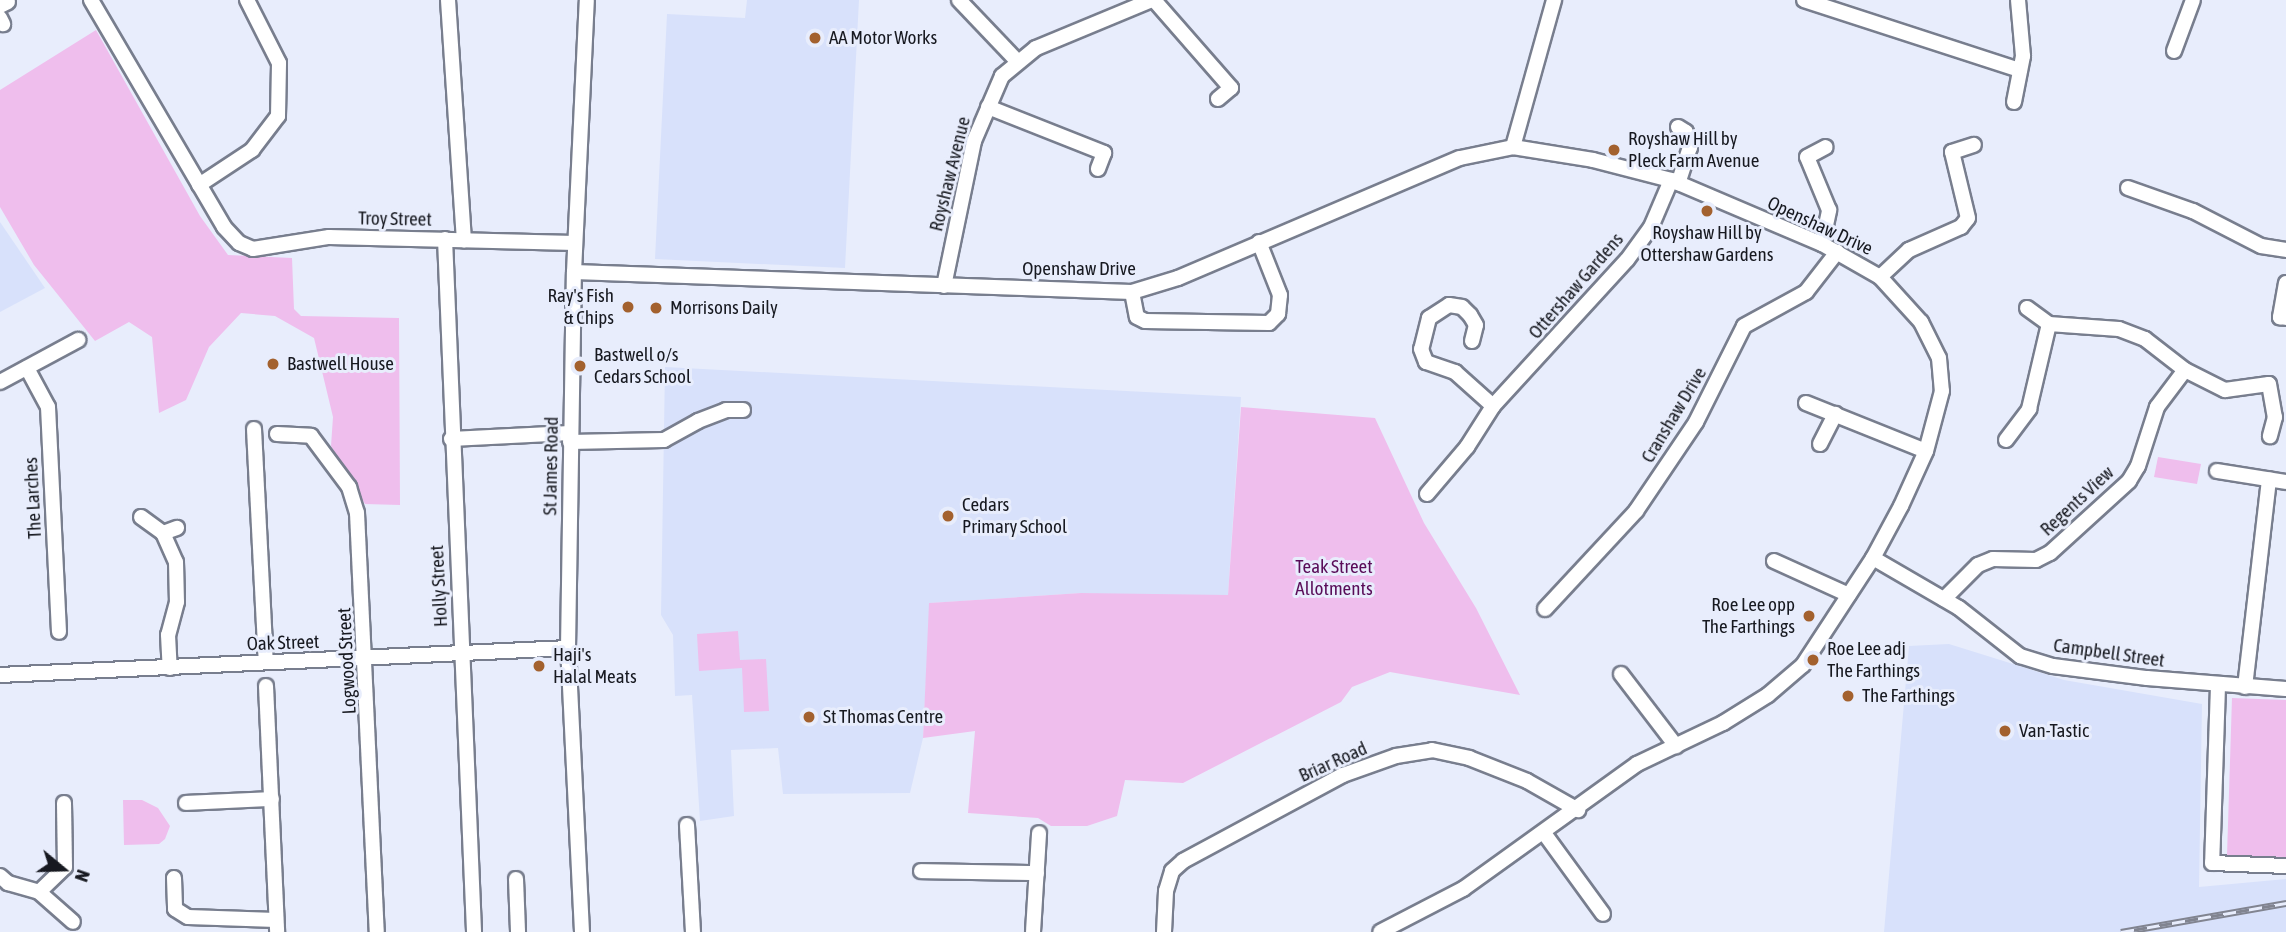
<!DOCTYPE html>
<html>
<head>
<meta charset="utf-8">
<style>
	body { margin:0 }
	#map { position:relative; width:2286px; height:932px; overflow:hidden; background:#e8edfc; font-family:"Asap Condensed",sans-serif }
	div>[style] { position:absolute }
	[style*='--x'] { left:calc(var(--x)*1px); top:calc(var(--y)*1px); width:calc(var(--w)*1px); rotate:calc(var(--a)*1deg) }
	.built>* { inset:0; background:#d8e1fb }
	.green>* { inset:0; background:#efbeed }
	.roads { filter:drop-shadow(2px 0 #787e8e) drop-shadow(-2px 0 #787e8e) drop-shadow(0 2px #787e8e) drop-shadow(0 -2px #787e8e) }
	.minor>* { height:14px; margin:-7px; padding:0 7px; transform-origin:7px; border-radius:7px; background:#fff }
	.rail>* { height:7px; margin-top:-3.5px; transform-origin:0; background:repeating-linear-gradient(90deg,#e8edfc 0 13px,#818490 0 26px); box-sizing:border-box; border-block:2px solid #818490 }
	.dots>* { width:19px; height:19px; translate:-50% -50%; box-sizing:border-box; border:4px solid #e8edfc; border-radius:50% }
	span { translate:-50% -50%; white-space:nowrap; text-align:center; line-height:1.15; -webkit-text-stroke:6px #e8edfc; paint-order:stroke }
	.poi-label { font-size:19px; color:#171920 }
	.left { translate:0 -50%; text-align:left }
	.right { translate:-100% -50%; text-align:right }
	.street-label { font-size:19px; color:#171920 }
	.park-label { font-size:19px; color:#590d59 }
	.north { position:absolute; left:28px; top:834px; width:70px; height:70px; -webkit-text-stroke:5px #e8edfc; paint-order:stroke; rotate:109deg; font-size:19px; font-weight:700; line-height:28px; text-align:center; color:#171920 }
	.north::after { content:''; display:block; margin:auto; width:24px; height:32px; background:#171920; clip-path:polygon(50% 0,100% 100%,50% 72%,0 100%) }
</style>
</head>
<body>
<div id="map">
	<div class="built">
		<i style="clip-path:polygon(747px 0,859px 0,845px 268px,655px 259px,667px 14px,745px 18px)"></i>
		<i style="clip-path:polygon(0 222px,45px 288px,0 312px)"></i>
		<i style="clip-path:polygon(665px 367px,1241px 397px,1228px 595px,1193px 600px,1081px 593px,930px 603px,923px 738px,910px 793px,783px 794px,778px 748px,731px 750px,734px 816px,700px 821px,692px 695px,675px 696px,673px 635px,661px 615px)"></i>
		<i style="clip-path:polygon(1949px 644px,2064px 680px,2202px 704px,2199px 887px,2286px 879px,2286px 932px,1884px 932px,1909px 646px)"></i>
	</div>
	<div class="green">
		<i style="clip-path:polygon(96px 30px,200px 216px,228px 255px,292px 258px,294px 309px,301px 316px,399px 318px,400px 505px,365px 504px,331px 446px,333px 417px,314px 338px,275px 316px,241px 313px,209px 347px,186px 400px,159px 413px,152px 337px,129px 322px,95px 341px,34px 265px,0 207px,0 90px)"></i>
		<i style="clip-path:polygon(1241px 407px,1375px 418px,1424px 523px,1476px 608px,1520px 695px,1390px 672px,1352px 687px,1341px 702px,1183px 783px,1125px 780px,1117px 816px,1087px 826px,1051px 826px,1038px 818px,968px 813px,975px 731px,923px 738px,929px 603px,1081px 593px,1228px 595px)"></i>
		<i style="clip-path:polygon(2158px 457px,2201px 464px,2197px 484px,2154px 477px)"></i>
		<i style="clip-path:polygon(738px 631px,740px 660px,766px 659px,769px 711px,744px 712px,742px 668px,699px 671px,697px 634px)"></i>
		<i style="clip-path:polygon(2232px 698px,2286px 700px,2286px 857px,2227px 856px)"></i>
		<i style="clip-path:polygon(123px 800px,142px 800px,158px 808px,170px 826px,165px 839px,159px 844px,124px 845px)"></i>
	</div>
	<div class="roads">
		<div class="minor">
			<i style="--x:91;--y:0;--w:263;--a:59.6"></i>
			<i style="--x:224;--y:227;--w:22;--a:47"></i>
			<i style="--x:239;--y:243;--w:15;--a:23"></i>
			<i style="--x:253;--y:249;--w:77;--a:-9"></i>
			<i style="--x:329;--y:237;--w:246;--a:1.4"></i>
			<i style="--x:448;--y:0;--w:241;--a:86.2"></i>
			<i style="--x:959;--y:0;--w:84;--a:46.4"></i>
			<i style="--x:1154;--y:0;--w:117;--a:48.8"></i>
			<i style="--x:1231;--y:88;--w:17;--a:140"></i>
			<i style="--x:1804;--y:0;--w:227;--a:18"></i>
			<i style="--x:0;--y:6;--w:9;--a:-27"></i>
			<i style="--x:0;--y:18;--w:7;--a:63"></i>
			<i style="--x:2174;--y:51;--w:54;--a:-69.6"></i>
			<i style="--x:2014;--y:102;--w:47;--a:-78.9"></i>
			<i style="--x:2023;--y:56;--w:56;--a:-95.1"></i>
			<i style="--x:988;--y:107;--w:125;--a:21.6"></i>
			<i style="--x:1104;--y:153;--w:17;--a:111"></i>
			<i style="--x:1678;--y:127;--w:9;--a:32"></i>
			<i style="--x:1686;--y:132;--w:16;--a:75"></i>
			<i style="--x:1690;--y:147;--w:38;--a:108"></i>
			<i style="--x:1513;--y:147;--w:153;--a:-74.4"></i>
			<i style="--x:199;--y:185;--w:64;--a:-33.4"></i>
			<i style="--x:252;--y:150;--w:43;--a:-52.6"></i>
			<i style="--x:278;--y:116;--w:53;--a:-88.9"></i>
			<i style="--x:279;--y:63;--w:71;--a:-116.9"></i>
			<i style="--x:2128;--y:188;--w:69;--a:19.5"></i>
			<i style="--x:2193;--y:211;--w:76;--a:27.2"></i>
			<i style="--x:2261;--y:246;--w:25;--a:9"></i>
			<i style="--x:445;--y:239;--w:694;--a:87.6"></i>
			<i style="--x:1822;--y:244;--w:35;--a:-78"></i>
			<i style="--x:1829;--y:210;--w:57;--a:-112.5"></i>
			<i style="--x:1807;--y:157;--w:21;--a:-28"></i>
			<i style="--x:574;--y:272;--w:558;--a:2.05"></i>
			<i style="--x:1132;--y:292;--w:48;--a:-16.9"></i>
			<i style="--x:1178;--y:278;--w:306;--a:-23.1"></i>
			<i style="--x:1460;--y:158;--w:54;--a:-11.7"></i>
			<i style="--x:1513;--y:147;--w:81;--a:9.2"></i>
			<i style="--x:1593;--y:160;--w:81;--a:14.4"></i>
			<i style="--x:1671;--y:180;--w:164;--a:23"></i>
			<i style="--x:1822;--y:244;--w:67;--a:29.6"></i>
			<i style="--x:1880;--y:277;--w:61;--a:47.7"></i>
			<i style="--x:1921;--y:322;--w:40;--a:63.4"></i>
			<i style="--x:1939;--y:358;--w:33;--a:85"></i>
			<i style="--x:1942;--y:391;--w:62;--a:104.9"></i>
			<i style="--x:1926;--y:451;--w:60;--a:114.4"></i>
			<i style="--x:1901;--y:506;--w:59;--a:118.3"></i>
			<i style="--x:1873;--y:558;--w:128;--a:123.2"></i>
			<i style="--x:1803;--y:665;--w:46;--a:139.4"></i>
			<i style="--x:1768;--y:695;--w:53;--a:148.1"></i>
			<i style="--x:1723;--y:723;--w:95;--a:154.5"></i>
			<i style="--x:1637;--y:764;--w:214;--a:144.3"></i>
			<i style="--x:1463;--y:889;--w:93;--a:152.6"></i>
			<i style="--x:1880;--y:277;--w:40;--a:-43"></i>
			<i style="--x:1909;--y:250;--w:57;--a:-23.9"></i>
			<i style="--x:1961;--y:227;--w:11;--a:-52"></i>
			<i style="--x:1968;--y:218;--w:68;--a:-103.6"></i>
			<i style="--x:1952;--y:152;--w:23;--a:-18"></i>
			<i style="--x:2286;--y:283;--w:35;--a:100"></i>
			<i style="--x:2280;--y:317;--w:6;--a:9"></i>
			<i style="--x:944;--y:286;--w:148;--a:-78.3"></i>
			<i style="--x:974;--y:141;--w:71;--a:-66.7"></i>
			<i style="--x:1002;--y:76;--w:44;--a:-39.5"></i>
			<i style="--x:1036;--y:48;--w:126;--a:-22.5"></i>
			<i style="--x:1132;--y:292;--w:25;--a:79"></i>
			<i style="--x:1137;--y:317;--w:9;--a:27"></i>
			<i style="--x:1145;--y:321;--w:124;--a:0.9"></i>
			<i style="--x:1269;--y:323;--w:13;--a:-45"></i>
			<i style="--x:1278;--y:314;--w:19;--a:-84"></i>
			<i style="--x:1280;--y:295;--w:57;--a:-111.6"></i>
			<i style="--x:2027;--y:308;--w:27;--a:36"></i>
			<i style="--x:1472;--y:341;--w:16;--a:-76"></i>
			<i style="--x:1476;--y:325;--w:12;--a:-121"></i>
			<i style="--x:1470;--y:315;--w:11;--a:-135"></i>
			<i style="--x:1462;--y:307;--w:13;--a:-171"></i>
			<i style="--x:1449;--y:305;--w:24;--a:147"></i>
			<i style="--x:1429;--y:318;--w:32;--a:104"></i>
			<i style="--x:1421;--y:349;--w:14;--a:69"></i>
			<i style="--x:1426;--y:362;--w:31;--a:19"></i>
			<i style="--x:1455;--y:372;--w:51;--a:41.8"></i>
			<i style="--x:27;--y:368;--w:44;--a:61.7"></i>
			<i style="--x:48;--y:407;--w:225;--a:87.2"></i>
			<i style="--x:0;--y:382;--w:89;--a:-28.3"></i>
			<i style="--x:1806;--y:403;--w:129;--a:21.8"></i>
			<i style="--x:254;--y:429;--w:233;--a:87.1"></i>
			<i style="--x:277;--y:434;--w:34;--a:3"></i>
			<i style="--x:311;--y:436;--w:64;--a:53.3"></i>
			<i style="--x:349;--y:487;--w:27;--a:73"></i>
			<i style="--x:357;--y:513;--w:419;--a:87.3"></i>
			<i style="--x:451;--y:439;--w:119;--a:-2.9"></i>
			<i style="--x:2006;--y:440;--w:39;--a:-53"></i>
			<i style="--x:2029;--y:409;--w:87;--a:-76.8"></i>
			<i style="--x:2049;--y:324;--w:70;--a:4.1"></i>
			<i style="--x:2119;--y:329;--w:28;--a:21"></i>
			<i style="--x:2145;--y:339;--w:51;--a:37.8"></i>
			<i style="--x:570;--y:442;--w:94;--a:-1.2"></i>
			<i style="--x:664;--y:440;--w:39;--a:-29"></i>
			<i style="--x:698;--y:421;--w:30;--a:-21"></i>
			<i style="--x:726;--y:410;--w:17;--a:0"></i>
			<i style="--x:1820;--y:444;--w:34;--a:-63"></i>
			<i style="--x:2217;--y:471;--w:70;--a:9.1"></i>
			<i style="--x:1427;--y:494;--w:62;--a:-49.6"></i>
			<i style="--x:1467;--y:447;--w:49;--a:-57.6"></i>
			<i style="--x:1493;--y:406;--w:198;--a:-47.5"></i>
			<i style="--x:1627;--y:260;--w:41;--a:-54"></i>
			<i style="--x:1651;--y:227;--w:51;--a:-66.9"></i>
			<i style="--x:141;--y:517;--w:27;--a:36"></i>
			<i style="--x:163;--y:533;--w:32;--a:66"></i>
			<i style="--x:176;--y:562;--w:40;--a:88.6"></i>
			<i style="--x:177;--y:602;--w:34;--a:105"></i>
			<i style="--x:168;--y:635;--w:33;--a:87"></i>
			<i style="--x:163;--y:533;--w:15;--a:-20"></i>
			<i style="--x:1873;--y:558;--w:99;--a:30.2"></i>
			<i style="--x:1959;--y:608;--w:78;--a:38.2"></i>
			<i style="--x:2020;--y:656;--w:34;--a:17"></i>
			<i style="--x:2053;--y:666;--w:95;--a:7.3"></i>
			<i style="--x:2147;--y:678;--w:139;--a:4.5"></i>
			<i style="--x:1774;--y:561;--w:82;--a:24.4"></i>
			<i style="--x:1944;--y:599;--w:48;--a:-45"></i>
			<i style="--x:1978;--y:565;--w:16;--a:-22"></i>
			<i style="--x:1993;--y:559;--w:43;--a:1.3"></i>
			<i style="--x:2036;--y:560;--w:16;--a:-27"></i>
			<i style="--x:2050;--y:553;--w:107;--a:-42.3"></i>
			<i style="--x:2129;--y:481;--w:17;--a:-59"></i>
			<i style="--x:2138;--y:466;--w:62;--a:-72.1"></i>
			<i style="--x:2157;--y:407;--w:46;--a:-52.9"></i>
			<i style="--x:2185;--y:370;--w:45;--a:26.6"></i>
			<i style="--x:2225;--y:390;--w:44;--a:-7.8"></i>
			<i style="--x:2269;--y:384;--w:34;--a:80"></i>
			<i style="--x:2275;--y:417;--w:20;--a:105"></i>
			<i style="--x:1545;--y:609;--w:134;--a:-47.1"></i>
			<i style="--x:1636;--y:511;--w:107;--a:-56"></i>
			<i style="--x:1696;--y:422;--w:107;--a:-63.4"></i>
			<i style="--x:1744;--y:326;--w:71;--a:-28.7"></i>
			<i style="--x:1806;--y:292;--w:51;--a:-52.2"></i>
			<i style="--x:1621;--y:674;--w:91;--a:52.6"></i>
			<i style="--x:0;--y:675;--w:569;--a:-2.72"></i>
			<i style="--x:266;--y:686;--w:246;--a:87.4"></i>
			<i style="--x:2218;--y:686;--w:177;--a:91.9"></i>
			<i style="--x:2212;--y:863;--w:74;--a:2.3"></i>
			<i style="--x:2245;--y:687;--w:209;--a:-83.4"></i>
			<i style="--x:186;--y:803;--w:86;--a:-2.7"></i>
			<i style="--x:687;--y:825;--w:107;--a:86.8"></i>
			<i style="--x:1544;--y:833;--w:100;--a:53.9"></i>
			<i style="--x:921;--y:871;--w:116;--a:1"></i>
			<i style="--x:0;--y:876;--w:11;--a:41"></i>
			<i style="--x:8;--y:883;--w:32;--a:16"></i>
			<i style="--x:39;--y:892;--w:45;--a:41.4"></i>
			<i style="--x:174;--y:878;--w:31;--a:88"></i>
			<i style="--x:175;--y:909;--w:15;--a:32"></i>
			<i style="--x:188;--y:917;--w:88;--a:2"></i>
			<i style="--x:516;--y:879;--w:53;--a:87.8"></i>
			<i style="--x:39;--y:892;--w:36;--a:-44"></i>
			<i style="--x:65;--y:867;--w:64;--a:-90.9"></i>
			<i style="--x:582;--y:932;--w:284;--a:-92.8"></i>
			<i style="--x:568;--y:648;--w:376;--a:-89.1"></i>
			<i style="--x:574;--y:272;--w:272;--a:-87.3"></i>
			<i style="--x:1033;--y:932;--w:99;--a:-86.5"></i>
			<i style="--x:1164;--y:932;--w:41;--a:-87.2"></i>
			<i style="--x:1166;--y:891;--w:21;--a:-73"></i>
			<i style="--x:1172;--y:871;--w:15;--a:-42"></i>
			<i style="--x:1183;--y:861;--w:182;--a:-28.3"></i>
			<i style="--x:1343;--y:775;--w:56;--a:-19.7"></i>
			<i style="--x:1396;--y:756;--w:36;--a:-9"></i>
			<i style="--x:1432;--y:750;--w:38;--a:12"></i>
			<i style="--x:1469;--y:758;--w:62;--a:21.6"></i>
			<i style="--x:1527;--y:781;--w:59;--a:29.6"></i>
		</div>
	</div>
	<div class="rail">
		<i style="--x:2121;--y:932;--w:168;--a:-10"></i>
	</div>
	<div class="dots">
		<i style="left:815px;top:38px;background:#a3612e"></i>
		<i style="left:1614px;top:150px;background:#a3612e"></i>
		<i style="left:1707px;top:211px;background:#a3612e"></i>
		<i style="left:628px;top:307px;background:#a3612e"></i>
		<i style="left:656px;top:308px;background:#a3612e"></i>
		<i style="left:273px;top:364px;background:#a3612e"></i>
		<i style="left:580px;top:366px;background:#a3612e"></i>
		<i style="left:948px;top:516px;background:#a3612e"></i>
		<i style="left:1809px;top:616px;background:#a3612e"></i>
		<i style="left:1813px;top:660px;background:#a3612e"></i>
		<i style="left:539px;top:666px;background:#a3612e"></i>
		<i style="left:1848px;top:696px;background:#a3612e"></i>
		<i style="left:809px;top:717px;background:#a3612e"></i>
		<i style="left:2005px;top:731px;background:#a3612e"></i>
	</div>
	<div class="poi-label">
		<span class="left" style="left:829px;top:38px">AA Motor Works</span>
		<span class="left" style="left:1628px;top:150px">Royshaw Hill by<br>Pleck Farm Avenue</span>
		<span style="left:1707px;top:244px">Royshaw Hill by<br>Ottershaw Gardens</span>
		<span class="right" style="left:614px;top:307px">Ray's Fish<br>&amp; Chips</span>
		<span class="left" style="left:670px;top:308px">Morrisons Daily</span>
		<span class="left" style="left:594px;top:366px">Bastwell o/s<br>Cedars School</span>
		<span class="left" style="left:287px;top:364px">Bastwell House</span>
		<span class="left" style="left:962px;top:516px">Cedars<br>Primary School</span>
		<span class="right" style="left:1795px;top:616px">Roe Lee opp<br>The Farthings</span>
		<span class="left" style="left:1827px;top:660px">Roe Lee adj<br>The Farthings</span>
		<span class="left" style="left:553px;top:666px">Haji's<br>Halal Meats</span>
		<span class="left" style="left:1862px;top:696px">The Farthings</span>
		<span class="left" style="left:823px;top:717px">St Thomas Centre</span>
		<span class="left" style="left:2019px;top:731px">Van-Tastic</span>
	</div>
	<div class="street-label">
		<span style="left:950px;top:174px;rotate:-76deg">Royshaw Avenue</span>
		<span style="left:395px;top:219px;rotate:1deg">Troy Street</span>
		<span style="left:1820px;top:226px;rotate:25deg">Openshaw Drive</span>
		<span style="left:1079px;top:269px">Openshaw Drive</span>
		<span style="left:1576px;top:286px;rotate:-49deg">Ottershaw Gardens</span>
		<span style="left:1674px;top:415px;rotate:-59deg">Cranshaw Drive</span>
		<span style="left:551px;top:466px;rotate:-89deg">St James Road</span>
		<span style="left:33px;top:498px;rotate:-93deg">The Larches</span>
		<span style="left:2077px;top:501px;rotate:-43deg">Regents View</span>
		<span style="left:439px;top:586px;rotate:-93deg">Holly Street</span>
		<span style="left:283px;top:643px;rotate:-2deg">Oak Street</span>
		<span style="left:2109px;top:653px;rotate:8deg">Campbell Street</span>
		<span style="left:347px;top:661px;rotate:-93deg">Logwood Street</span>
		<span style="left:1333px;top:762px;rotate:-24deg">Briar Road</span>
	</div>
	<div class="park-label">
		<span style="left:1334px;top:578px">Teak Street<br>Allotments</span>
	</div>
	<div class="north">N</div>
</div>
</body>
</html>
